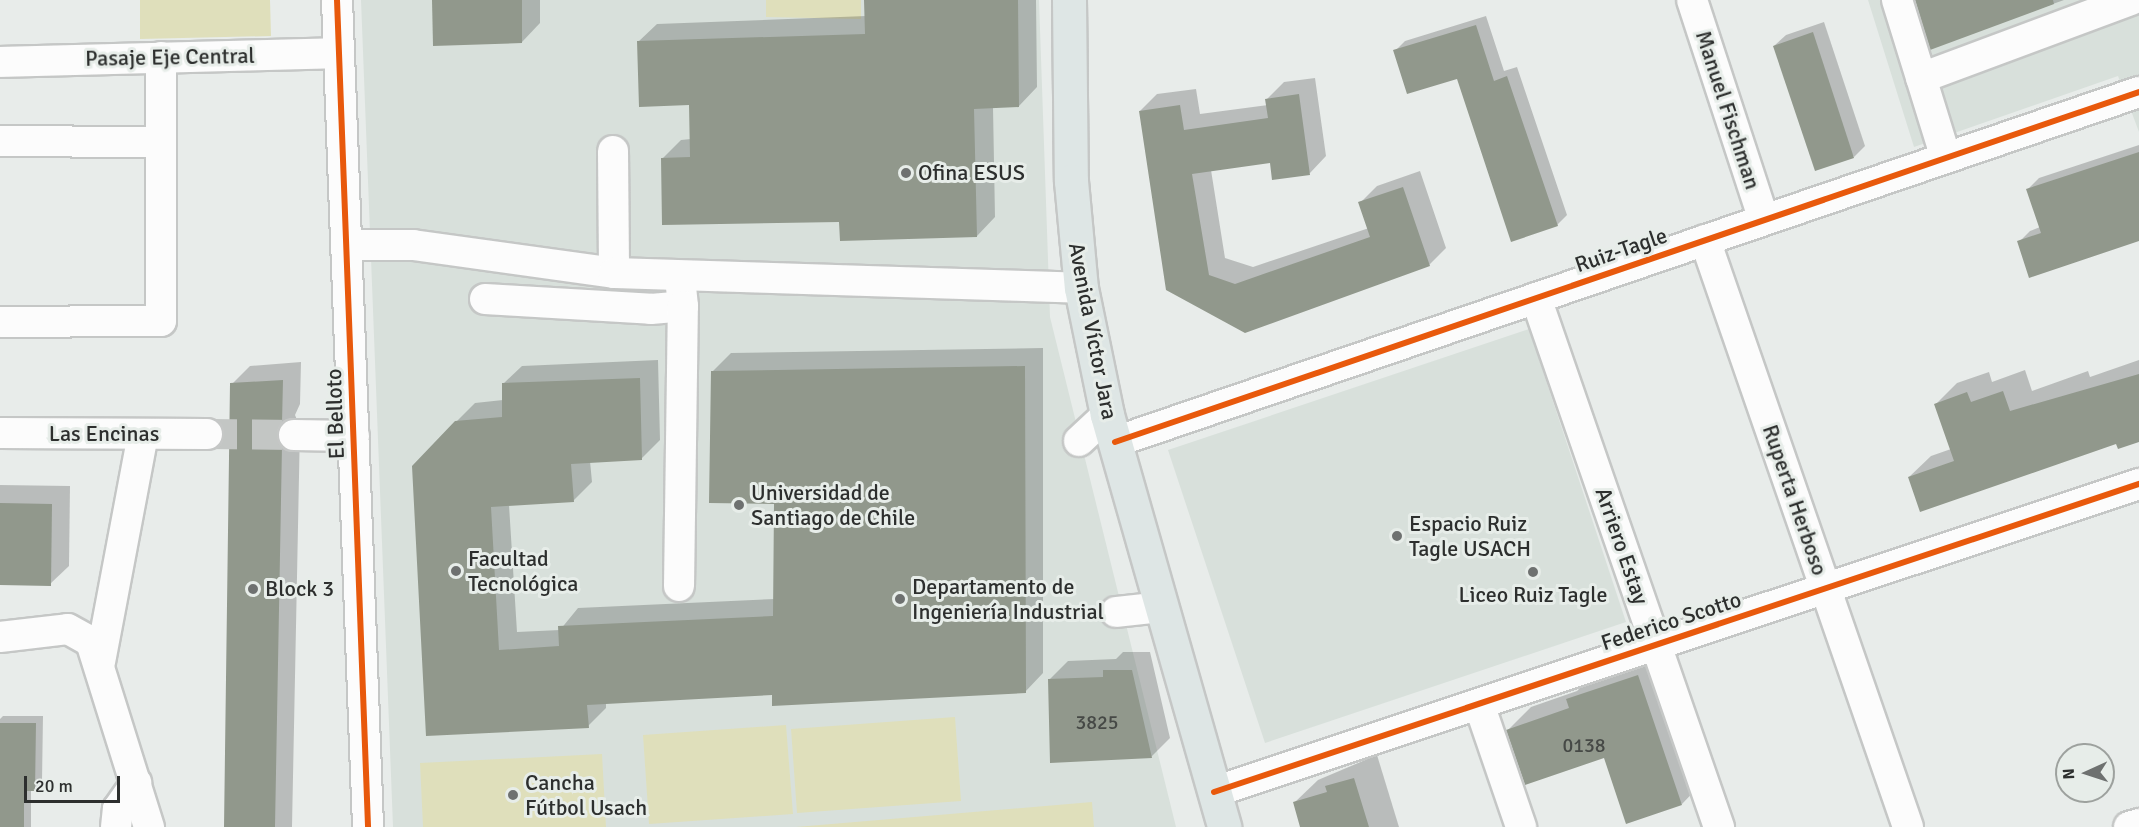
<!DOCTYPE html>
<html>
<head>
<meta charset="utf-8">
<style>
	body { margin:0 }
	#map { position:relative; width:2139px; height:827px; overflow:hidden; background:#e8ecea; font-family:Signika,sans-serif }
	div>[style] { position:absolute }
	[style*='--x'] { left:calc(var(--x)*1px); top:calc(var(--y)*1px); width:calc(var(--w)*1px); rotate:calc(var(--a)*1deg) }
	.built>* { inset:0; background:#d8e0db }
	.green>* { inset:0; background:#dfdfbb }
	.shadow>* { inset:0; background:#0003 }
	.building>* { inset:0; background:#91988c }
	.minor-tunnel>* { height:30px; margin-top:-15px; transform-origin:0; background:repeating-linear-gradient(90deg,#c3c6c4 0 30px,transparent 0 45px) }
	.roads { filter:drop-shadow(2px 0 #c5c7c6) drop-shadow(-2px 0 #c5c7c6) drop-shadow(0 2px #c5c7c6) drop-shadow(0 -2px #c5c7c6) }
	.minor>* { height:30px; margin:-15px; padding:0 15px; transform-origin:15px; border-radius:15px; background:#fcfcfc }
	.major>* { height:33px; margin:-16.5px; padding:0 16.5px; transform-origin:16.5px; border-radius:16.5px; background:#dee6e5 }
	.cycleway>* { height:6px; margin:-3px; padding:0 3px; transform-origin:3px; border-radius:3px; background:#e8590c }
	.dots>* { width:16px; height:16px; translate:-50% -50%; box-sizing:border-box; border:3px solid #e7ede9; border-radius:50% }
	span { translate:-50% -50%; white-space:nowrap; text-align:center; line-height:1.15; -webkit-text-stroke:6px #e7ede9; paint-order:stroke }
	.number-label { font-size:20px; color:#464946 }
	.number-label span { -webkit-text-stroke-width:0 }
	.street-label { font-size:22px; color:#2d2f2e }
	.poi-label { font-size:22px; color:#2d2f2e }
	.left { translate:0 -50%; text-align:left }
	.north { position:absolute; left:2055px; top:743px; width:60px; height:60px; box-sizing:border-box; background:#e7ede9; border:2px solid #9da19e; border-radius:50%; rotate:267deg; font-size:16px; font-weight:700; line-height:24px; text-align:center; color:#2d2f2e }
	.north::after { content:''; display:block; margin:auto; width:21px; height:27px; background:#6e7170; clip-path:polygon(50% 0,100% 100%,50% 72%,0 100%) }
	.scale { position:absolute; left:24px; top:776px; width:96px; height:27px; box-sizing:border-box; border:3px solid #2d2f2e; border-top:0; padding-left:8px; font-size:18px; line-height:21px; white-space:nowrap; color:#2d2f2e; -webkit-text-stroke:4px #e7ede9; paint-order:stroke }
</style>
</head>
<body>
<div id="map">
	<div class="built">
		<i style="clip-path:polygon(361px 0,1039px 0,1050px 317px,1176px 827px,393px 827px)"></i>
		<i style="clip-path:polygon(1868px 0,2139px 0,2139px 132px,2118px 76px,1914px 147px)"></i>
		<i style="clip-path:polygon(1529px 329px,1626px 622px,1265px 743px,1168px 450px)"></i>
	</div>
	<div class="green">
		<i style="clip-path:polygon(140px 0,270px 0,271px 36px,140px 39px)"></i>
		<i style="clip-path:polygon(766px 0,861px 0,861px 19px,766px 17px)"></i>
		<i style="clip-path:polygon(955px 717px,961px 801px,797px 813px,791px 729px)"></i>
		<i style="clip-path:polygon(786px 725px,793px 814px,649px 824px,643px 735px)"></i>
		<i style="clip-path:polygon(602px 754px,606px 827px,423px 827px,420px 763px)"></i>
		<i style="clip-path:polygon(1092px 802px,1094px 827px,796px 827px)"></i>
	</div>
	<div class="shadow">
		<i style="clip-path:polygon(434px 0,540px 0,540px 23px,522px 42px)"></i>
		<i style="clip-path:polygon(866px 0,1036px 0,1037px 87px,1019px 106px,993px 107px,995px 217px,977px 236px,841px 220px,663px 158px,681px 140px,691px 139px,690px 104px,638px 42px,657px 24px,866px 16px)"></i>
		<i style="clip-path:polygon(1916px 0,2064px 0,1931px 48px)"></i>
		<i style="clip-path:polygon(1486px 16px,1504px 71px,1517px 67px,1567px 215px,1557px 225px,1458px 77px,1395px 51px,1405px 41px)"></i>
		<i style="clip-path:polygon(1824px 22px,1865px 146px,1854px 157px,1774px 46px,1786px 35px)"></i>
		<i style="clip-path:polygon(1315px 78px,1326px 156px,1310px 173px,1271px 161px,1211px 170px,1225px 258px,1253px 267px,1369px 228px,1360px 203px,1377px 186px,1420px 171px,1446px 248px,1429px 265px,1245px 332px,1167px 289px,1140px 111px,1157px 94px,1196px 89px,1200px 114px,1268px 105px,1267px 99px,1284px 82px)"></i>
		<i style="clip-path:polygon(2139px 145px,2139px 240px,2019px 242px,2030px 231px,2040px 227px,2028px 189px,2039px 178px)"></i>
		<i style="clip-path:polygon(1043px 348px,1043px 673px,1025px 692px,774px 694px,606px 702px,606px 708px,588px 726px,427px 735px,456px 422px,475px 403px,503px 400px,503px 384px,522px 366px,658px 360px,660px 440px,642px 458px,590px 461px,592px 482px,573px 501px,509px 505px,517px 632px,560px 630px,578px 608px,775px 599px,776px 502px,712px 372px,731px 353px)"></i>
		<i style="clip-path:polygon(2139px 360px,2139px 440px,1909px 477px,1931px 456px,1951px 449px,1936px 404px,1957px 383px,1989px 372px,1992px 382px,2025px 370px,2032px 391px,2088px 371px,2090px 377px)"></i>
		<i style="clip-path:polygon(301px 362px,300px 404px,295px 415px,300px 427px,292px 827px,226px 827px,232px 384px,250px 366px)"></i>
		<i style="clip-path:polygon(0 485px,70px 486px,69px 566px,50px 584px,0 583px)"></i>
		<i style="clip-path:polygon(1123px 652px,1150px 652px,1170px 738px,1151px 757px,1050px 679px,1068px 661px,1116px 659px)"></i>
		<i style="clip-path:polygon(1661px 653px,1705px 780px,1682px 804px,1604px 756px,1508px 730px,1531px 707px,1577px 691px,1591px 677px)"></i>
		<i style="clip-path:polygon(3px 716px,43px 716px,42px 782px,31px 790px,31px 827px,0 827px,0 719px)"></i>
		<i style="clip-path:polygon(1377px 755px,1399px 827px,1302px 827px,1294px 803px,1318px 780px)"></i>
	</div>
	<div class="building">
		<i style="clip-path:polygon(432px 0,522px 0,522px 43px,433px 46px)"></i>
		<i style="clip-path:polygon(864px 0,1018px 0,1019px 107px,974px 109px,977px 237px,840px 241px,839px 222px,662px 225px,661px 158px,690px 157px,689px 105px,639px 107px,637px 41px,865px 34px)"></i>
		<i style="clip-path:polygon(1915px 0,2053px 0,2054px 4px,1930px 50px)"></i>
		<i style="clip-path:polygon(1476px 25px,1494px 81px,1507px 76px,1558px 226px,1511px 242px,1457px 79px,1407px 94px,1393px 50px)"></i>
		<i style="clip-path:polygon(1813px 32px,1854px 158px,1815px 171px,1773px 46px)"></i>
		<i style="clip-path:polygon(1299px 94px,1310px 175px,1272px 180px,1270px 163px,1192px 174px,1209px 275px,1235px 284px,1370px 237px,1358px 202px,1403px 187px,1430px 266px,1245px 333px,1166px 290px,1139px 111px,1180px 105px,1184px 130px,1268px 118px,1265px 99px)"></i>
		<i style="clip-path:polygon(2139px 152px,2139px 241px,2029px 278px,2017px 241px,2041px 233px,2026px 189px)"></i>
		<i style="clip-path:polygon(1025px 366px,1026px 693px,772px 706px,772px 695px,587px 705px,589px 728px,426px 736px,412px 466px,455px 421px,502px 417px,502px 383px,640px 378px,642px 460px,571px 464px,574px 502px,491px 507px,499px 650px,559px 646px,558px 626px,773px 616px,774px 504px,709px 503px,711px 371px)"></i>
		<i style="clip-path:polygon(2139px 374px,2139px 442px,2118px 449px,2116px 444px,1920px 512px,1908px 477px,1954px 461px,1934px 404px,1967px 392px,1971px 402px,2003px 391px,2010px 411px)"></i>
		<i style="clip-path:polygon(283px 380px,282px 423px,277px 434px,282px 446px,275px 827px,224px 827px,230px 383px)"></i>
		<i style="clip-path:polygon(0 503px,52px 504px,51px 586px,0 585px)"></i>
		<i style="clip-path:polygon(1103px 670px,1132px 670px,1152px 758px,1050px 763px,1048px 679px,1103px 677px)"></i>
		<i style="clip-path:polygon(1638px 675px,1682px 805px,1626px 824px,1604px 758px,1525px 785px,1506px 730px,1569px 708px,1566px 699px)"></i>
		<i style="clip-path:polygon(0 723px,36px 723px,35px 791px,24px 791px,24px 827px,0 827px)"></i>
		<i style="clip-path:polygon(1354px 778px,1369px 827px,1300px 827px,1293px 802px,1327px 792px,1325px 786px)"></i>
	</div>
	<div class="minor-tunnel">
		<i style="--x:207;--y:434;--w:87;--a:0.7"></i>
	</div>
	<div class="roads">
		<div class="minor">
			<i style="--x:337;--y:0;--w:828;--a:87.85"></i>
			<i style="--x:1692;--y:0;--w:231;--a:71.9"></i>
			<i style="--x:1897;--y:0;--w:165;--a:72.8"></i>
			<i style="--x:0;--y:62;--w:339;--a:-1.5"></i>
			<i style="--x:1921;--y:78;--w:224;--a:-20.4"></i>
			<i style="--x:0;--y:141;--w:161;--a:0.4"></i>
			<i style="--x:613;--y:151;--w:122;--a:89.5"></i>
			<i style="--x:1705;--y:240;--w:621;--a:70.92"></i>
			<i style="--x:346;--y:245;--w:67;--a:0"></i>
			<i style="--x:413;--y:245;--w:203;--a:7.9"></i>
			<i style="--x:614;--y:273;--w:467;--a:1.8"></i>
			<i style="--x:1536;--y:298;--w:560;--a:70.92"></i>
			<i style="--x:485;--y:299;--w:166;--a:3.4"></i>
			<i style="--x:651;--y:309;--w:32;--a:-5"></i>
			<i style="--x:683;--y:306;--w:20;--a:-96"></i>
			<i style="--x:0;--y:322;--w:161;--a:-0.4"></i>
			<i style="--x:161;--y:321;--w:264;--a:-90"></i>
			<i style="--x:0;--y:433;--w:207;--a:0.3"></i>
			<i style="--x:294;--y:435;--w:60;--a:1"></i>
			<i style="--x:1079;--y:441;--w:38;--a:-43"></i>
			<i style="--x:1115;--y:442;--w:1082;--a:-18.87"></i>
			<i style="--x:679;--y:586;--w:280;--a:-89.2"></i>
			<i style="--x:1116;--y:612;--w:46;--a:-6.2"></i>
			<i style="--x:0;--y:637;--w:68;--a:-6.7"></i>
			<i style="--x:68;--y:629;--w:26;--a:29"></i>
			<i style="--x:91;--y:642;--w:194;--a:72.6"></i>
			<i style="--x:100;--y:662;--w:232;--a:-79.3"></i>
			<i style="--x:1479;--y:704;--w:130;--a:71.1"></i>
			<i style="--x:1214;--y:792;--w:975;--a:-18.42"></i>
			<i style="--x:116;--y:827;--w:18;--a:-84"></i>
			<i style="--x:118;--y:809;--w:32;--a:-55"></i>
			<i style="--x:2129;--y:827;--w:10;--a:-17"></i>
		</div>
		<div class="major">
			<i style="--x:1069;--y:0;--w:181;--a:89.4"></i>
			<i style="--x:1071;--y:181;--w:107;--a:84.7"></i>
			<i style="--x:1081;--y:288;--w:130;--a:78.4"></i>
			<i style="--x:1107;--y:415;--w:428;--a:74.1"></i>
		</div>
	</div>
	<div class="cycleway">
		<i style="--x:337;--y:0;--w:828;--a:87.85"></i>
		<i style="--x:1115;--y:442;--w:1082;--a:-18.87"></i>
		<i style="--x:1214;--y:792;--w:975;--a:-18.42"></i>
	</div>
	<div class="dots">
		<i style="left:906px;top:173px;background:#6e7170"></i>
		<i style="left:739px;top:505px;background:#6e7170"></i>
		<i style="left:1397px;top:536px;background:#6e7170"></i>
		<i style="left:456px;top:571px;background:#6e7170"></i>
		<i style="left:1533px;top:572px;background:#6e7170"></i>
		<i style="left:253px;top:589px;background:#6e7170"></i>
		<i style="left:900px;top:599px;background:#6e7170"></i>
		<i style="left:513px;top:795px;background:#6e7170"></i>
	</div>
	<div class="number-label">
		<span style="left:1097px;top:722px">3825</span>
		<span style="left:1584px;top:745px">0138</span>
	</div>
	<div class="street-label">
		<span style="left:170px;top:57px;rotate:-1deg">Pasaje Eje Central</span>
		<span style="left:1728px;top:110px;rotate:72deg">Manuel Fischman</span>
		<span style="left:1621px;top:250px;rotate:-19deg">Ruiz-Tagle</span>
		<span style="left:1093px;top:331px;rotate:79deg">Avenida Víctor Jara</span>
		<span style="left:335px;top:414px;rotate:-92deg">El Belloto</span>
		<span style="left:104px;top:434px">Las Encinas</span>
		<span style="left:1795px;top:500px;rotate:71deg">Ruperta Herboso</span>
		<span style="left:1622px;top:546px;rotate:71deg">Arriero Estay</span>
		<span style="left:1671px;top:621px;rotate:-18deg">Federico Scotto</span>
	</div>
	<div class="poi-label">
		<span class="left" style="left:918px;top:173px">Ofina ESUS</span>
		<span class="left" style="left:751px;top:505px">Universidad de<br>Santiago de Chile</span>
		<span class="left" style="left:1409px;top:536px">Espacio Ruiz<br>Tagle USACH</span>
		<span class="left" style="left:468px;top:571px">Facultad<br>Tecnológica</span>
		<span class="left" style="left:912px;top:599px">Departamento de<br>Ingeniería Industrial</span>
		<span class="left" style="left:265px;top:589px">Block 3</span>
		<span style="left:1533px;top:595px">Liceo Ruiz Tagle</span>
		<span class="left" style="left:525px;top:795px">Cancha<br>Fútbol Usach</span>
	</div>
	<div class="north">N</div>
	<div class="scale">20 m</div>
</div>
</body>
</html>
